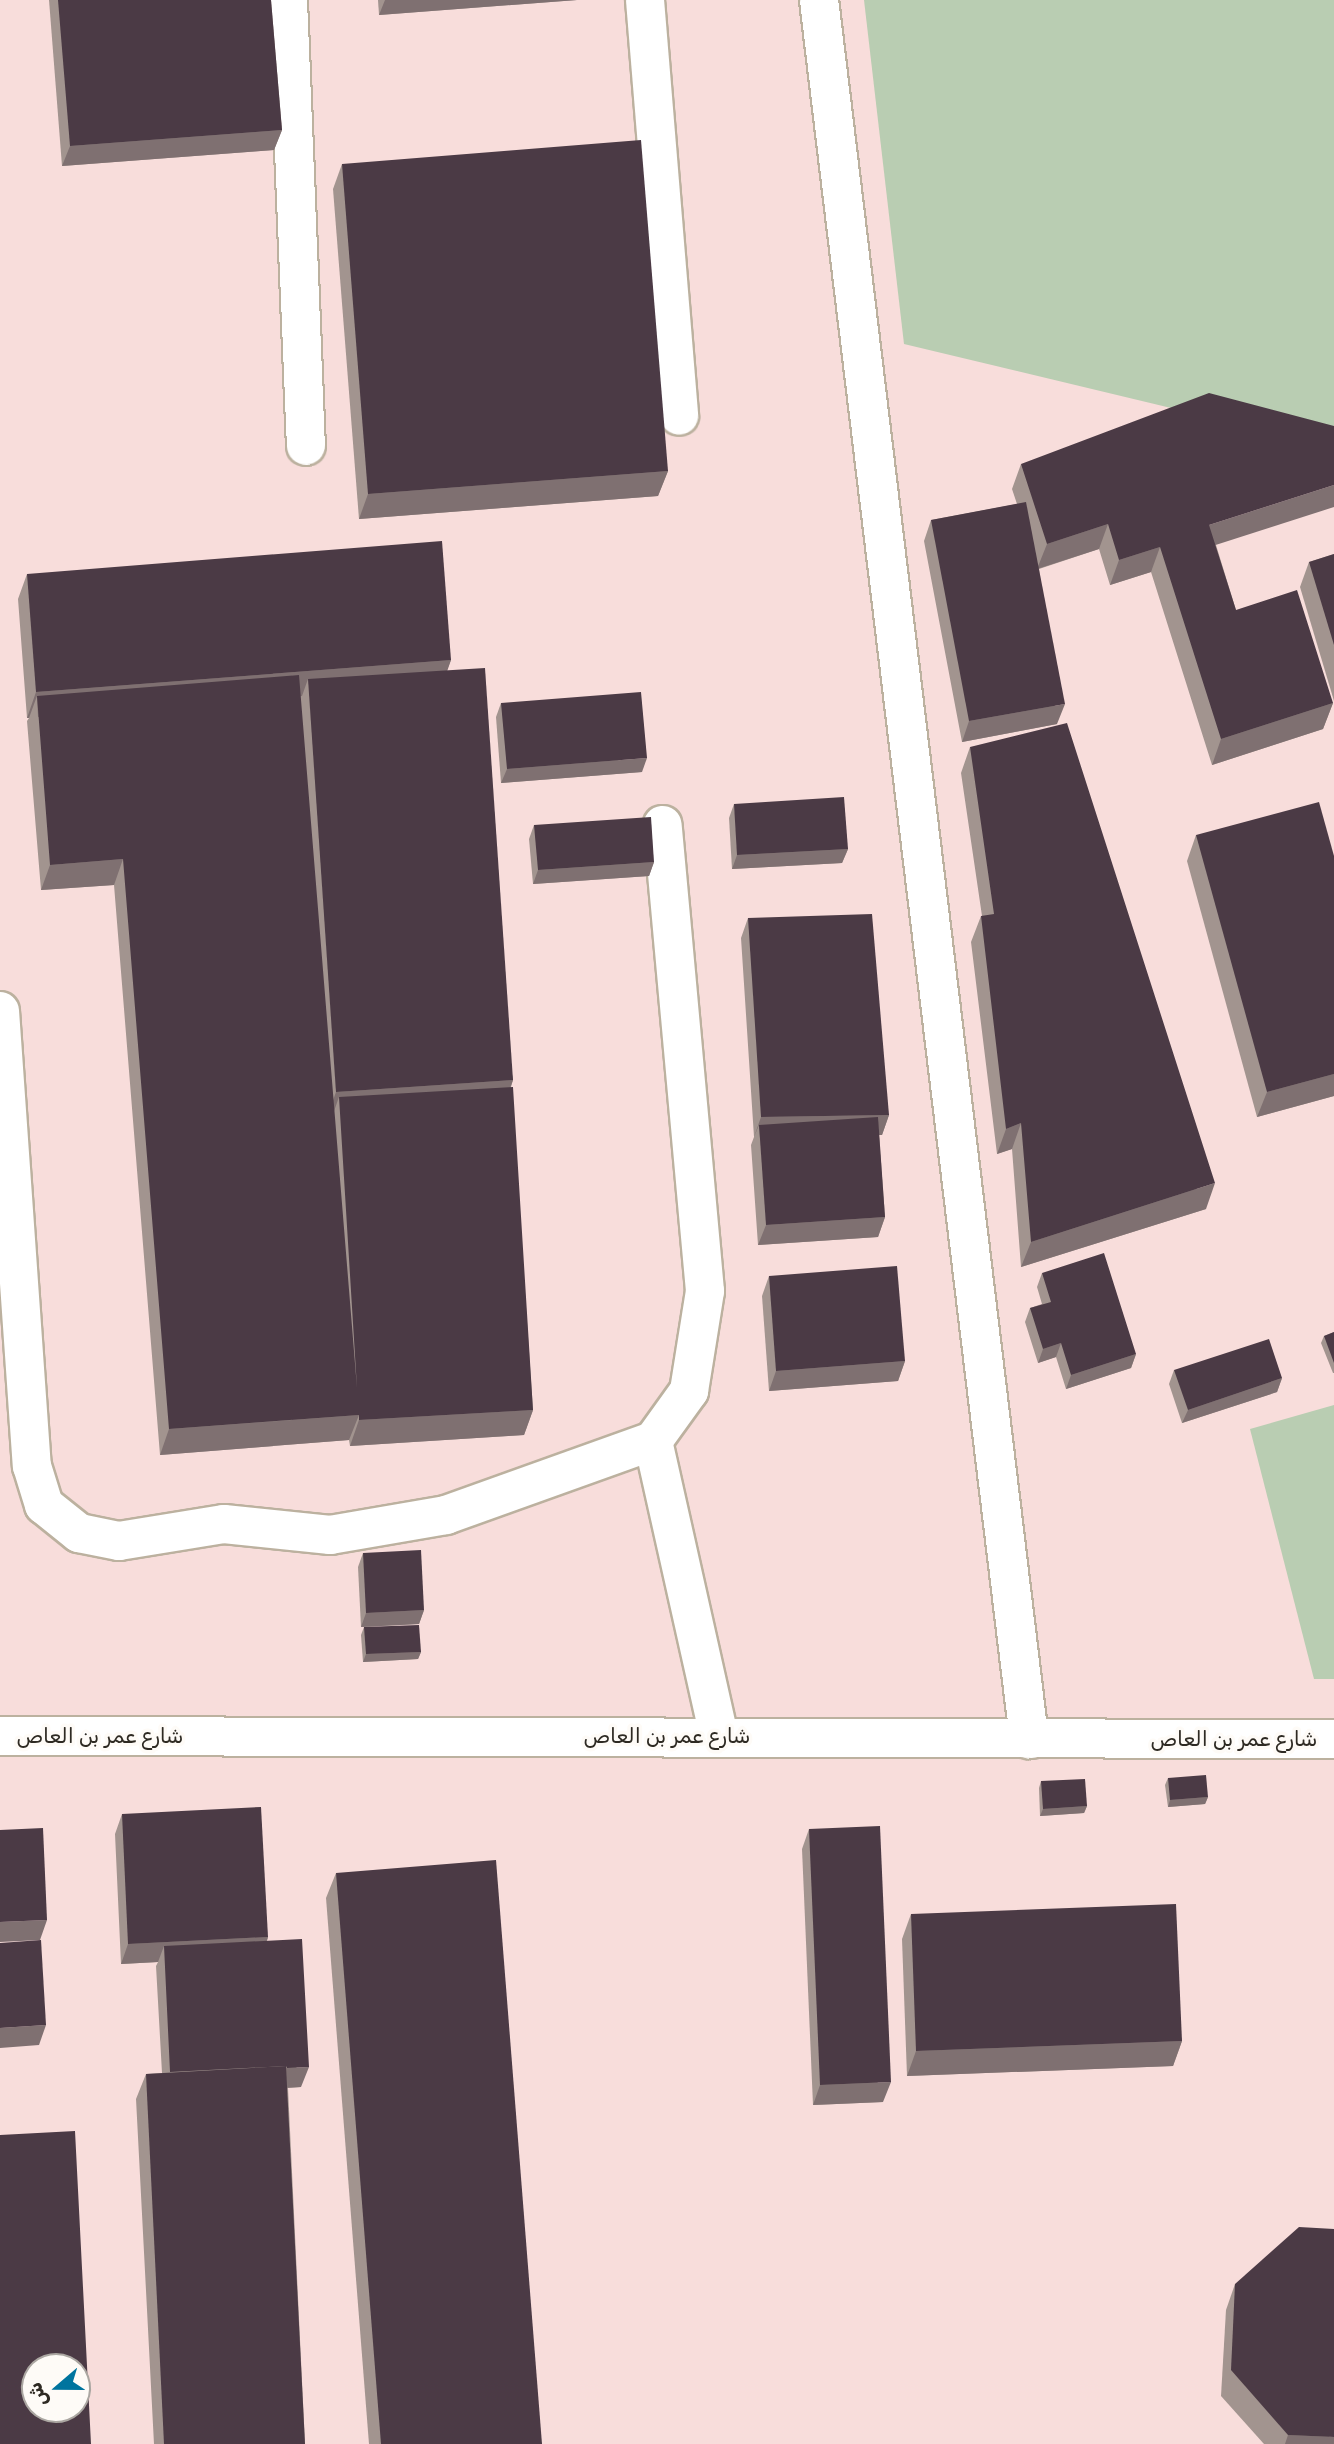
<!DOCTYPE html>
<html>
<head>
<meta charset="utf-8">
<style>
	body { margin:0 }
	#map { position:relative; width:1334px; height:2444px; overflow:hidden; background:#f8edd9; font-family:Rubik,Vazirmatn,sans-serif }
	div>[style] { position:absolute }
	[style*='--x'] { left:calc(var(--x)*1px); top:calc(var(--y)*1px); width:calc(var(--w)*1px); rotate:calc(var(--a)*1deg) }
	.industrial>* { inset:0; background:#f8dddb }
	.green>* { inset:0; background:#b9cdb2 }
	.roads { filter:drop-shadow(2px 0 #bcb19f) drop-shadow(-2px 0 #bcb19f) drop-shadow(0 2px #bcb19f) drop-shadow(0 -2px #bcb19f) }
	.minor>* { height:38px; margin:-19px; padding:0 19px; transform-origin:19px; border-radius:19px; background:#fff }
	.wall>* { inset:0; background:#a2948f }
	.shaded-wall>* { inset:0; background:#7f7071 }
	.building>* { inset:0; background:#4b3a45 }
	span { translate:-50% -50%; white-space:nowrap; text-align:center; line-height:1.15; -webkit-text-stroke:7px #fefbf7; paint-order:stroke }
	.street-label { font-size:21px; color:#2e2a23 }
	.north { position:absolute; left:21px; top:2353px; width:70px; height:70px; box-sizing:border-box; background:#fefbf7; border:2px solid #aba7a2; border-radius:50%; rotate:250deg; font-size:19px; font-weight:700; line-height:28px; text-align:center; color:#2e2a23 }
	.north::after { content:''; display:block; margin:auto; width:24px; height:32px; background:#00749e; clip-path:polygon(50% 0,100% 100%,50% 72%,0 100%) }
</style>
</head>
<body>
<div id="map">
	<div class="industrial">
		<i style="clip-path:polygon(evenodd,0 0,1334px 0,1334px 2444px,0 2444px,0 0,35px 2367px,77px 2367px,77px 2409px,35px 2409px,35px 2367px)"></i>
	</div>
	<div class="green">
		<i style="clip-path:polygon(864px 0,1334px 0,1334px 447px,904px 344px)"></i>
		<i style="clip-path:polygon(1334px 1405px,1334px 1679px,1314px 1679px,1250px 1429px)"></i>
	</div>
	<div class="roads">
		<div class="minor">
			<i style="--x:288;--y:0;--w:446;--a:87.7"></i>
			<i style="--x:645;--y:0;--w:417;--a:85.3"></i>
			<i style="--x:819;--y:0;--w:1752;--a:83.11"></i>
			<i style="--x:0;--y:1011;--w:456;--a:86"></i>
			<i style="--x:32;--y:1466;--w:41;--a:72.9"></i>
			<i style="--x:44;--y:1505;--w:45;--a:38.7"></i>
			<i style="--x:79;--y:1533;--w:41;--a:11.3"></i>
			<i style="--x:119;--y:1541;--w:106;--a:-9.2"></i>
			<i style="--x:224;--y:1524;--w:107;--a:5.9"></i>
			<i style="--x:330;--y:1535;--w:118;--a:-9.8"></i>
			<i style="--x:446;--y:1515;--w:220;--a:-19.7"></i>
			<i style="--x:653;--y:1441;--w:62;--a:-54.2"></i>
			<i style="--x:689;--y:1391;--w:101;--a:-80.9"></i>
			<i style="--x:705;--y:1291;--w:468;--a:-95.2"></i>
			<i style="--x:653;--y:1441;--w:302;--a:77.4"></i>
			<i style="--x:0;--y:1736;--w:1334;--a:0.13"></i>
		</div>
	</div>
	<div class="wall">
		<i style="clip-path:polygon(49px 0,271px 0,282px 130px,274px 150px,62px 166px)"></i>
		<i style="clip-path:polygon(378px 0,577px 0,379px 15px)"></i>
		<i style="clip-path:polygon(342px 164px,668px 471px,658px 496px,359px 519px,333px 189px)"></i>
		<i style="clip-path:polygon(1021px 464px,1216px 545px,1236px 610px,1333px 703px,1323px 729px,1212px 765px,1151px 572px,1110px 585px,1099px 549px,1039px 569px,1057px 724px,962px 742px,924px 541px,931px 520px,1017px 504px,1012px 489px)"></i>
		<i style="clip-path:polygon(1334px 554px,1334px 701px,1300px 587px,1309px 562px)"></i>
		<i style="clip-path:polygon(27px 574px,451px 660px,447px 670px,513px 1080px,511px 1087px,533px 1410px,524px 1435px,350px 1446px,349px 1440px,160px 1455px,114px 885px,41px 890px,27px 721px,29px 718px,27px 718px,18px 599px)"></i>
		<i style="clip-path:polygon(501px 703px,642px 772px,501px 783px,496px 717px)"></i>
		<i style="clip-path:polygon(970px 747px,1206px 1209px,1021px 1267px,1012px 1149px,997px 1154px,971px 942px,981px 916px,982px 916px,961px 773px)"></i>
		<i style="clip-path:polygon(734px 804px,848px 849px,842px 863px,732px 869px,729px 818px)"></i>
		<i style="clip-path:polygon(534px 825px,654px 862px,649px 876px,533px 884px,529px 839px)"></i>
		<i style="clip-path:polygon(1196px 835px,1334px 856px,1334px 1096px,1257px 1117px,1187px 861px)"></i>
		<i style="clip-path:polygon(748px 918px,889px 1115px,882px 1135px,879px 1135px,885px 1217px,878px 1237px,758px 1245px,751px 1145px,754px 1137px,741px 938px)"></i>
		<i style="clip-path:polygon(1042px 1273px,1136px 1354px,1131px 1368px,1066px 1389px,1056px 1357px,1038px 1363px,1025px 1322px,1030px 1308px,1042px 1304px,1037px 1287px)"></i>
		<i style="clip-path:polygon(769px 1276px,905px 1361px,898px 1381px,769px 1391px,762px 1296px)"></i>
		<i style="clip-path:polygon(1334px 1332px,1334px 1373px,1333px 1373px,1321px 1343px,1324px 1336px)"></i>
		<i style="clip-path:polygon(1174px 1370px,1282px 1378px,1277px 1392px,1182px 1423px,1169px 1384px)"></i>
		<i style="clip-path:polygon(363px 1553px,424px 1610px,419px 1624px,361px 1627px,358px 1567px)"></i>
		<i style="clip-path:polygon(364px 1627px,421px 1652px,418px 1659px,363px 1662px,361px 1635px)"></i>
		<i style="clip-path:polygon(1168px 1778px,1208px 1797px,1205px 1804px,1168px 1807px,1165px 1785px)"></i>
		<i style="clip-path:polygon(1041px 1781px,1087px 1806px,1084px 1813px,1040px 1816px,1039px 1788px)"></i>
		<i style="clip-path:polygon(122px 1814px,268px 1937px,267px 1941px,301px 2087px,288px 2088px,305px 2444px,154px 2444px,136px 2099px,146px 2074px,162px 2073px,156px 1966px,158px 1962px,121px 1964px,115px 1834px)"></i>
		<i style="clip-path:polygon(809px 1829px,883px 2102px,813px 2105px,802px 1849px)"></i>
		<i style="clip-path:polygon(336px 1873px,542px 2444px,369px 2444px,326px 1898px)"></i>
		<i style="clip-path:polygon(911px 1914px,1182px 2041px,1173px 2066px,907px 2076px,902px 1939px)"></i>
		<i style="clip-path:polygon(1235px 2284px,1334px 2444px,1264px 2444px,1221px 2396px,1226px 2310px)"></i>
	</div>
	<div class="shaded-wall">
		<i style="clip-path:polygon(385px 0,577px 0,379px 15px)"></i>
		<i style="clip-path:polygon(282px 130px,274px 150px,62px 166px,70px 146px)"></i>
		<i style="clip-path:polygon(668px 471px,658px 496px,359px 519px,368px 494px)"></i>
		<i style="clip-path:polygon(1334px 485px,1334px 507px,1200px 550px,1209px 525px)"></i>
		<i style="clip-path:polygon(1108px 524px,1099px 549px,1037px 569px,1047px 544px)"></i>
		<i style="clip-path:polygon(1160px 547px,1151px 572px,1110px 585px,1119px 560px)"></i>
		<i style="clip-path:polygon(451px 660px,442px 686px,308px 679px,302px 696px,38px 717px,37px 696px,29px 718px,27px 718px,36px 692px)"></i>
		<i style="clip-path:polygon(1333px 703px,1323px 729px,1212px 765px,1221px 739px)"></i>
		<i style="clip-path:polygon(1065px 704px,1057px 724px,962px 742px,969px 721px)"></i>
		<i style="clip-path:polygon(647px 758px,642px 772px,501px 783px,507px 769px)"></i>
		<i style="clip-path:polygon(848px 849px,842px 863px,732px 869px,737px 855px)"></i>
		<i style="clip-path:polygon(123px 859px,114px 885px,41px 890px,50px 865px)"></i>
		<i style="clip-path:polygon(654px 862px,649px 876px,533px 884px,538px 870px)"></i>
		<i style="clip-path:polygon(1334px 1074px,1334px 1096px,1257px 1117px,1267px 1092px)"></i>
		<i style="clip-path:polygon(513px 1080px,504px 1105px,339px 1097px,332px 1117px,327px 1117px,336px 1092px)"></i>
		<i style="clip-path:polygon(889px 1115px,882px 1135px,760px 1137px,759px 1125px,754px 1137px,761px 1117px)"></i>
		<i style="clip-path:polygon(1021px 1123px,1012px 1149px,997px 1154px,1006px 1129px)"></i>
		<i style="clip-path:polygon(1215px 1183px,1206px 1209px,1021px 1267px,1031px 1242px)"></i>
		<i style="clip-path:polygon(885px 1217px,878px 1237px,758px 1245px,766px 1225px)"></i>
		<i style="clip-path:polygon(1061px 1343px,1056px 1357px,1038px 1363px,1043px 1349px)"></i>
		<i style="clip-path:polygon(1136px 1354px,1131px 1368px,1066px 1389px,1071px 1375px)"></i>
		<i style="clip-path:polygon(905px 1361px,898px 1381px,769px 1391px,776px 1371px)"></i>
		<i style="clip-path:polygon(1282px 1378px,1277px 1392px,1182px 1423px,1188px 1410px)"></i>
		<i style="clip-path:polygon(533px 1410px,524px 1435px,350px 1446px,359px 1420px)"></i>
		<i style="clip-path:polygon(359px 1415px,349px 1440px,160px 1455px,169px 1429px)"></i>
		<i style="clip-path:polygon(424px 1610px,419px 1624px,361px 1627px,366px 1613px)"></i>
		<i style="clip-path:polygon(421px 1652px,418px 1659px,363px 1662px,366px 1654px)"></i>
		<i style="clip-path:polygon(1208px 1797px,1205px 1804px,1168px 1807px,1170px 1800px)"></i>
		<i style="clip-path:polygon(1087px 1806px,1084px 1813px,1040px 1816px,1043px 1809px)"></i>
		<i style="clip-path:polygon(47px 1920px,40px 1940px,0 1942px,0 1922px)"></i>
		<i style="clip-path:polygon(268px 1937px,261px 1957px,164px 1946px,158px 1962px,121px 1964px,128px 1944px)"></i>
		<i style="clip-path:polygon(46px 2025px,39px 2045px,0 2048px,0 2028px)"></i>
		<i style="clip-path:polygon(1182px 2041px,1173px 2066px,907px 2076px,916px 2051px)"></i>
		<i style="clip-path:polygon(309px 2067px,301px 2087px,163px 2094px,170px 2074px)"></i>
		<i style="clip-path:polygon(891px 2082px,883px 2102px,813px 2105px,820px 2085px)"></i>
		<i style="clip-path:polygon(1288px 2435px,1334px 2437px,1334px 2444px,1285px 2444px)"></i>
	</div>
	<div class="building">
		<i style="clip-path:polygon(58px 0,271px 0,282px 130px,70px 146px)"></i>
		<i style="clip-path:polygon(641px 140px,668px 471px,368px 494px,342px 164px)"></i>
		<i style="clip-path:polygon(1209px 393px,1334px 426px,1334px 485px,1209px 525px,1236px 610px,1297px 590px,1333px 703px,1221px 739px,1160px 547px,1119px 560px,1108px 524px,1047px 544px,1021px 464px)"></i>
		<i style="clip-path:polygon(1026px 502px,1065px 704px,969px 721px,931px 520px)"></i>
		<i style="clip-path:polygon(442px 541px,451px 660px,36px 692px,27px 574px)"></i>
		<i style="clip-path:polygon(1334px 554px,1334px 645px,1309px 562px)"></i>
		<i style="clip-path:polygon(485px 668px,513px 1080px,336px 1092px,308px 679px)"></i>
		<i style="clip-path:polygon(299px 675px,357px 1388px,339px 1097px,513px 1087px,533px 1410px,359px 1420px,359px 1415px,169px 1429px,123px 859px,50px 865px,37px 696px)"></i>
		<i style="clip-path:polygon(641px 692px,647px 758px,507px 769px,501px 703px)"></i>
		<i style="clip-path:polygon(1067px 723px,1215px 1183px,1031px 1242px,1021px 1123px,1006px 1129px,981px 916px,994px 914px,970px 747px)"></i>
		<i style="clip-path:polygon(844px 797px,848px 849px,737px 855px,734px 804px)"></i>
		<i style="clip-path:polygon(1319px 802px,1334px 856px,1334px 1074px,1267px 1092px,1196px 835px)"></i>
		<i style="clip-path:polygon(651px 817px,654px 862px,538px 870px,534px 825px)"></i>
		<i style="clip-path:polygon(872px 914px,889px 1115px,761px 1117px,748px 918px)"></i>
		<i style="clip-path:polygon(878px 1117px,885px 1217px,766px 1225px,759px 1125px)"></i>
		<i style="clip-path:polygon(1104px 1253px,1136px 1354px,1071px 1375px,1061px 1343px,1043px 1349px,1030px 1308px,1051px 1302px,1042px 1273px)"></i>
		<i style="clip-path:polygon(897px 1266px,905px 1361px,776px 1371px,769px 1276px)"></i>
		<i style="clip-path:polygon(1334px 1332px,1334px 1363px,1324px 1336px)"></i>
		<i style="clip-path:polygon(1269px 1339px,1282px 1378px,1188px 1410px,1174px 1370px)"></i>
		<i style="clip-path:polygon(421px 1550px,424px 1610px,366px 1613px,363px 1553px)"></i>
		<i style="clip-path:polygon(419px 1625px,421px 1652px,366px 1654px,364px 1627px)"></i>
		<i style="clip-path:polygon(1206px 1775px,1208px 1797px,1170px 1800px,1168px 1778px)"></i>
		<i style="clip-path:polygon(1085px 1779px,1087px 1806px,1043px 1809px,1041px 1781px)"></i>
		<i style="clip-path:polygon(261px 1807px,268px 1937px,128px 1944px,122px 1814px)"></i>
		<i style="clip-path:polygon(880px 1826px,891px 2082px,820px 2085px,809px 1829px)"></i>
		<i style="clip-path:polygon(43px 1828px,47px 1920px,0 1922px,0 1830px)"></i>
		<i style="clip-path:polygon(496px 1860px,542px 2444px,381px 2444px,336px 1873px)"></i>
		<i style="clip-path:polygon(1176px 1904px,1182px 2041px,916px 2051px,911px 1914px)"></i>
		<i style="clip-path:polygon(302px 1939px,309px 2067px,287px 2068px,286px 2066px,170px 2072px,164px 1946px)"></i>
		<i style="clip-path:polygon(41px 1940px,46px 2025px,0 2028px,0 1943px)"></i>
		<i style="clip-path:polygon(286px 2066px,305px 2444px,164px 2444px,146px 2074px)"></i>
		<i style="clip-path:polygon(evenodd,75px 2131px,91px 2444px,0 2444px,0 2135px,75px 2131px,35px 2367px,77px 2367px,77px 2409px,35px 2409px,35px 2367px)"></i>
		<i style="clip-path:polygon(1299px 2227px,1334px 2229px,1334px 2437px,1288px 2435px,1231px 2370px,1235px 2284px)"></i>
	</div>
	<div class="street-label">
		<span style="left:100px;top:1736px">شارع عمر بن العاص</span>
		<span style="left:667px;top:1736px">شارع عمر بن العاص</span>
		<span style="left:1234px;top:1739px">شارع عمر بن العاص</span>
	</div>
	<div class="north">ش</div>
</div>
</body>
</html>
